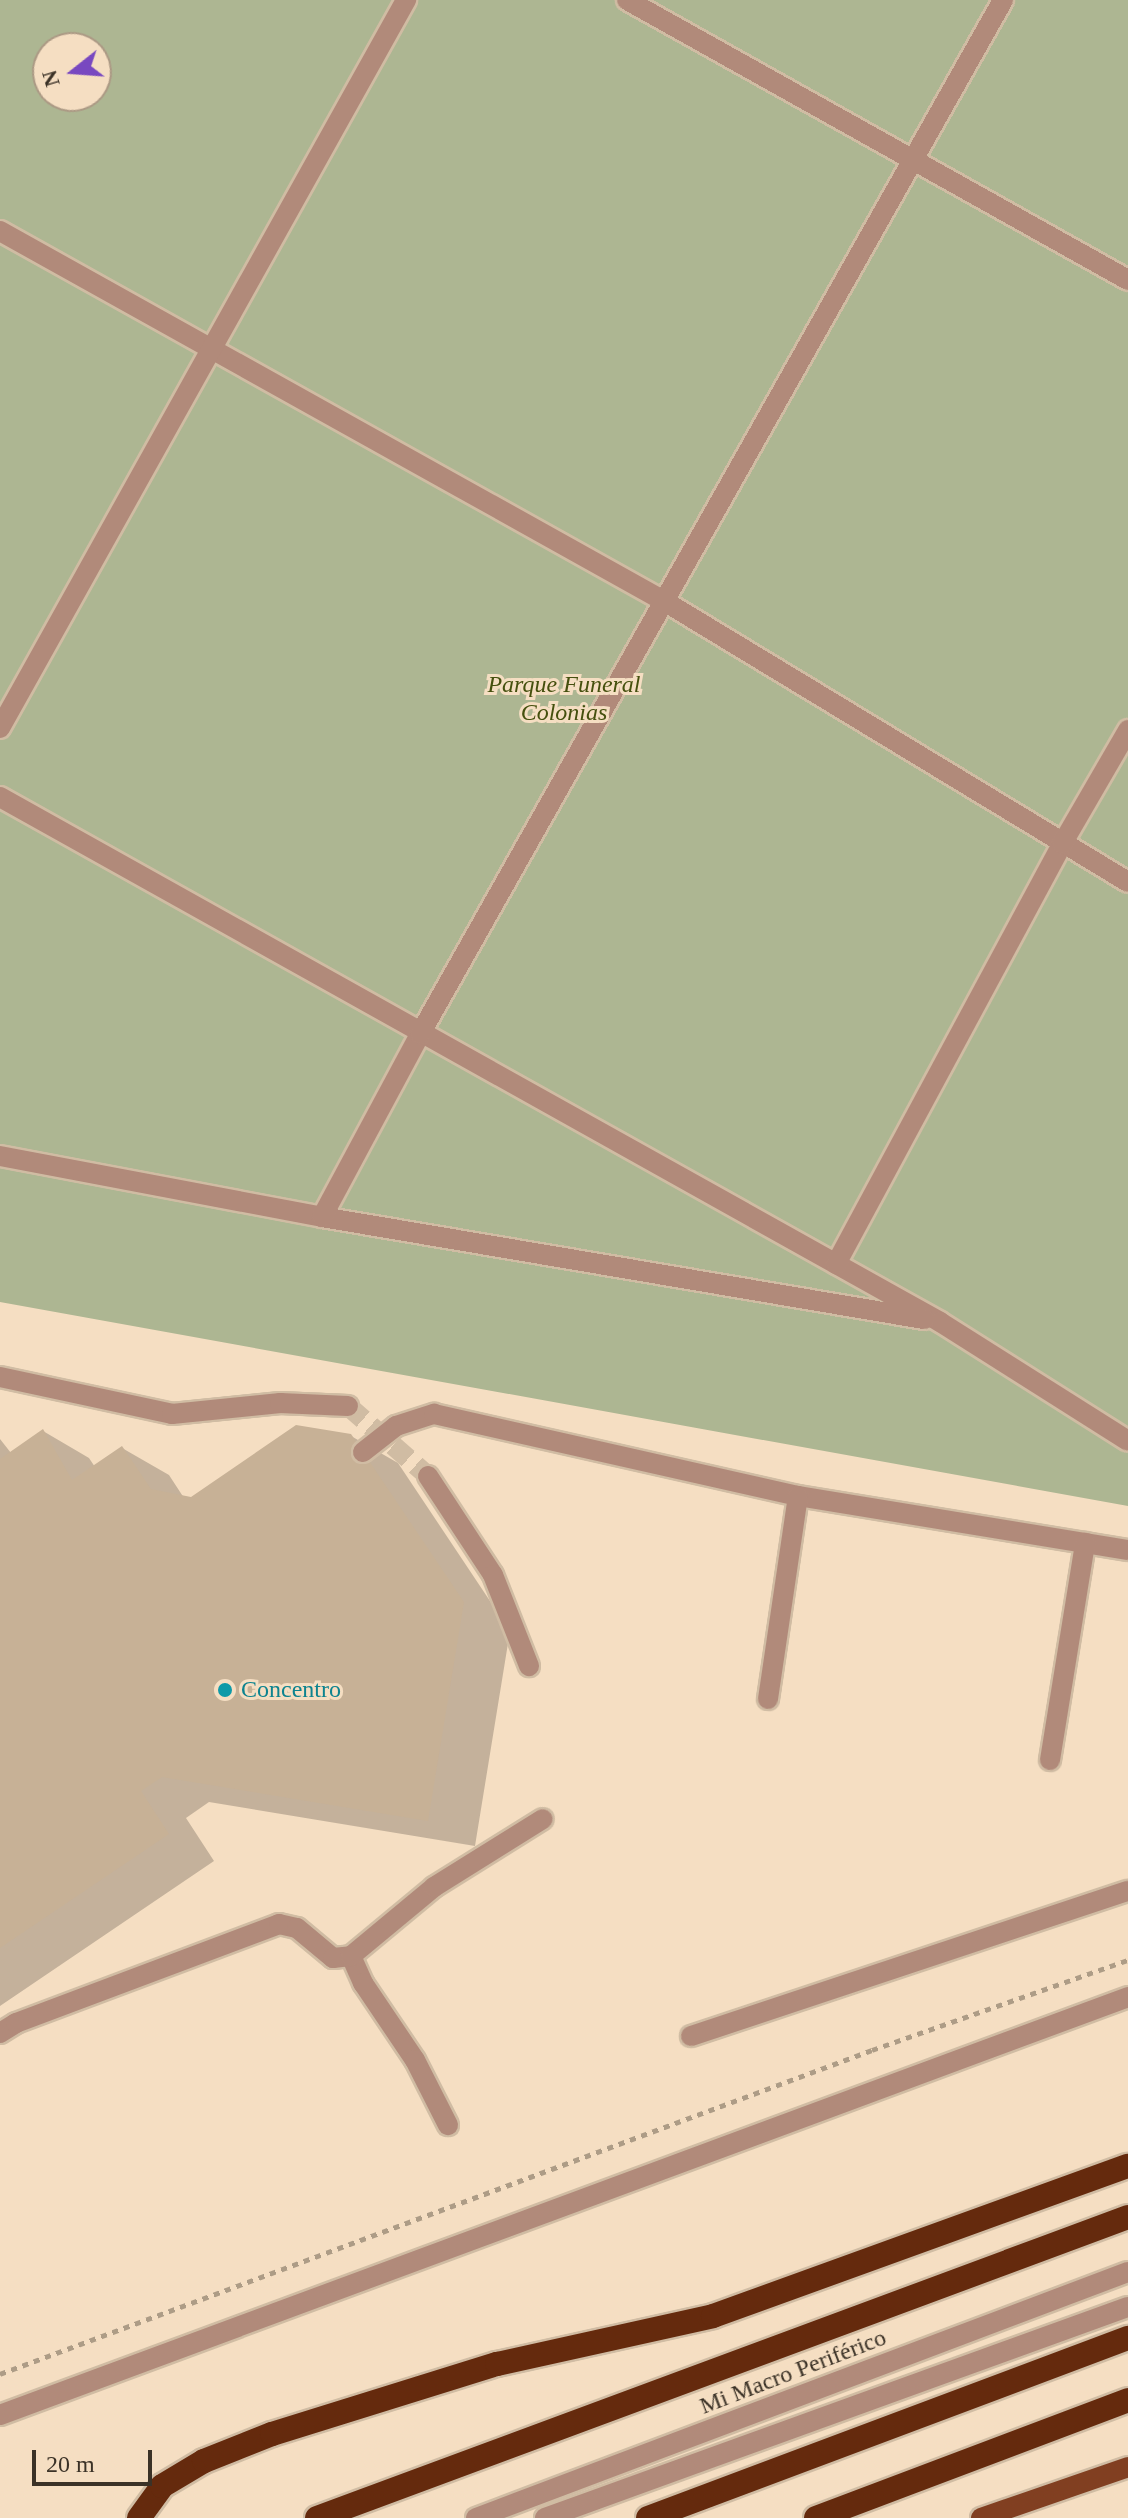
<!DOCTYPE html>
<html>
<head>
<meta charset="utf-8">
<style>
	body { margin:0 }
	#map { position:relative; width:1128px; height:2518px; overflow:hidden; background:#f5dec2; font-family:Georgia,serif }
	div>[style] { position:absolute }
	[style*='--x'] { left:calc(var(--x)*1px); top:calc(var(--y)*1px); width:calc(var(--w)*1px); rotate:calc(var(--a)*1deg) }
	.green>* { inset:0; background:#adb692 }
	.shadow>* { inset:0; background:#0003 }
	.building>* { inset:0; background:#c7b196 }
	.minor-tunnel>* { height:20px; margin-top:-10px; transform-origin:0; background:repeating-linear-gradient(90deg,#d0bca3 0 20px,transparent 0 30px) }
	.path>* { height:5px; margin-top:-2.5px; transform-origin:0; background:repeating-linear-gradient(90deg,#ad9c86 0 6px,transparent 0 12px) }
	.roads { filter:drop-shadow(2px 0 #d0bca3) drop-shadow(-2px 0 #d0bca3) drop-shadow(0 2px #d0bca3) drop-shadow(0 -2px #d0bca3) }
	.minor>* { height:20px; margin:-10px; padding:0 10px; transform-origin:10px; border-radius:10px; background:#b18a7a }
	.major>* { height:20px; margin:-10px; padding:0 10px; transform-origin:10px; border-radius:10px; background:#813f21 }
	.highway>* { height:24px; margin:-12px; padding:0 12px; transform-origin:12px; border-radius:12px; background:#652a0d }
	.dots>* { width:22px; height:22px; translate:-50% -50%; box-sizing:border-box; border:4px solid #f5dec2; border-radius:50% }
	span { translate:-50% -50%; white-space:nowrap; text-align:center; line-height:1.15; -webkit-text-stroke:6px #f5dec2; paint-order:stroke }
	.park-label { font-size:24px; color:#45500e; font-style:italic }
	.culture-label { font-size:24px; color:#0d838f }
	.left { translate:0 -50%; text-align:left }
	.street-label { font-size:24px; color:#3b3227 }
	.north { position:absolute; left:32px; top:32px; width:80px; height:80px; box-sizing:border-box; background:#f5dec2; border:2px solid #ab9984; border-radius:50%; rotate:253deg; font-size:22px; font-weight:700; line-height:32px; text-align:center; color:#3b3227 }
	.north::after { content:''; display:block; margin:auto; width:28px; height:36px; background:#7848c0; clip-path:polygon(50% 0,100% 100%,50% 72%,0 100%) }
	.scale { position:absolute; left:32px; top:2450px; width:120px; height:36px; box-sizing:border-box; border:4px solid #3b3227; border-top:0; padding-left:10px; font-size:24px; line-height:28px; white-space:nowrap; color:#3b3227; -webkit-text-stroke:6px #f5dec2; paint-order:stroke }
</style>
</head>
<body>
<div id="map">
	<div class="green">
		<i style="clip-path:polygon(evenodd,0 0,1128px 0,1128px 1506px,0 1302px,0 0,48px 48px,96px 48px,96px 96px,48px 96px,48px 48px)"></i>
	</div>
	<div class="shadow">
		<i style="clip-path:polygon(43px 1431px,89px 1458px,95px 1467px,122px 1448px,169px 1475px,184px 1498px,191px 1499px,351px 1436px,398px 1463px,510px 1631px,475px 1846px,209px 1802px,186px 1818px,214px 1861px,0 2006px,0 1439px,11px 1453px)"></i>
	</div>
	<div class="building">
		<i style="clip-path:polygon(296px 1425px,351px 1434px,464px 1602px,428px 1821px,162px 1777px,141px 1791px,169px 1834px,0 1948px,0 1459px,43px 1429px,72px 1480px,122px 1446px,151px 1489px,191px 1497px)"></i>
	</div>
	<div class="minor-tunnel">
		<i style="--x:348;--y:1406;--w:106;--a:41.2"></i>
	</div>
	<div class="path">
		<i style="--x:0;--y:2374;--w:930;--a:-20.38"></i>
		<i style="--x:872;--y:2050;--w:271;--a:-19.4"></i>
	</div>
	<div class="roads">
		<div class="minor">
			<i style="--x:627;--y:0;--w:574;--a:29.2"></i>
			<i style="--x:0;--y:231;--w:760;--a:29.13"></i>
			<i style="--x:664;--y:601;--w:542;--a:31.2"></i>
			<i style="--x:0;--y:728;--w:834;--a:-60.85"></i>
			<i style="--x:0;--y:797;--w:1077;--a:29.18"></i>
			<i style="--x:940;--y:1322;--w:222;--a:32.3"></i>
			<i style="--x:0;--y:1156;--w:328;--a:10.7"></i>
			<i style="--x:322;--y:1217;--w:611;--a:9.62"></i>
			<i style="--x:322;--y:1217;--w:208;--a:-61.8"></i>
			<i style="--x:420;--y:1034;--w:1187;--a:-60.58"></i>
			<i style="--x:836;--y:1264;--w:477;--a:-61.7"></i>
			<i style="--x:1062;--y:844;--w:132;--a:-59.9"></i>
			<i style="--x:0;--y:1377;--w:176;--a:12.1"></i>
			<i style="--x:172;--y:1414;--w:109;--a:-5.8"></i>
			<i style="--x:280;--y:1403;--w:68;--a:2.5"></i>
			<i style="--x:363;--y:1452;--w:42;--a:-38.2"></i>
			<i style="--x:396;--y:1426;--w:40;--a:-18"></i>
			<i style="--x:434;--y:1414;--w:373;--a:12.7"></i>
			<i style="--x:798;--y:1496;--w:334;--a:9.3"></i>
			<i style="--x:428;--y:1476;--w:118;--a:56.7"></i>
			<i style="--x:493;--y:1575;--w:98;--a:68.4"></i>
			<i style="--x:768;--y:1699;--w:205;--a:-81.6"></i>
			<i style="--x:1050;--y:1760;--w:220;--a:-80.8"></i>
			<i style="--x:351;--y:1956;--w:30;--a:66"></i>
			<i style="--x:363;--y:1983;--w:93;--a:56"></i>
			<i style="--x:415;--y:2060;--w:73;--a:63.1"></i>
			<i style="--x:0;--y:2033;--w:19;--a:-32"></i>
			<i style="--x:16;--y:2023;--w:281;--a:-20.6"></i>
			<i style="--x:279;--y:1924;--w:18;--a:13"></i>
			<i style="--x:297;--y:1928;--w:47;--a:39.8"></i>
			<i style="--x:333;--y:1958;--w:18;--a:-6"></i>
			<i style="--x:351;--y:1956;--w:108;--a:-39.7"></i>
			<i style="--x:434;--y:1887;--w:128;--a:-32"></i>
			<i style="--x:691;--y:2036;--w:460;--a:-18.4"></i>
			<i style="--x:0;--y:2415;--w:1203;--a:-20.33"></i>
			<i style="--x:476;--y:2518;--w:697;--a:-20.67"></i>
			<i style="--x:545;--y:2518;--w:620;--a:-19.9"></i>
		</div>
		<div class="major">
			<i style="--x:981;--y:2518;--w:156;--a:-19.1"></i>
		</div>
		<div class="highway">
			<i style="--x:139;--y:2518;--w:39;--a:-54"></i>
			<i style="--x:162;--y:2486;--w:49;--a:-30.8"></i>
			<i style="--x:204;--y:2461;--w:73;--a:-21.7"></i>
			<i style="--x:272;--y:2434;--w:236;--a:-17.3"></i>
			<i style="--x:497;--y:2364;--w:221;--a:-12.5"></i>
			<i style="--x:713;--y:2316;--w:441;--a:-19.9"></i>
			<i style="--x:317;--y:2518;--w:865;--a:-20.36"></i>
			<i style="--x:648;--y:2518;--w:513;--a:-20.56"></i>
			<i style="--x:816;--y:2518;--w:334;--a:-20.7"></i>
		</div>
	</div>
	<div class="dots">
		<i style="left:225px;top:1690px;background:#0f9aa8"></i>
	</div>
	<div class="park-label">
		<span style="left:564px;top:699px">Parque Funeral<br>Colonias</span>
	</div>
	<div class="culture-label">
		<span class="left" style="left:241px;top:1690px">Concentro</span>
	</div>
	<div class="street-label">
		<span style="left:793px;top:2372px;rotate:-21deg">Mi Macro Periférico</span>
	</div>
	<div class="north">N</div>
	<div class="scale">20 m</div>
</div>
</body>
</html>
